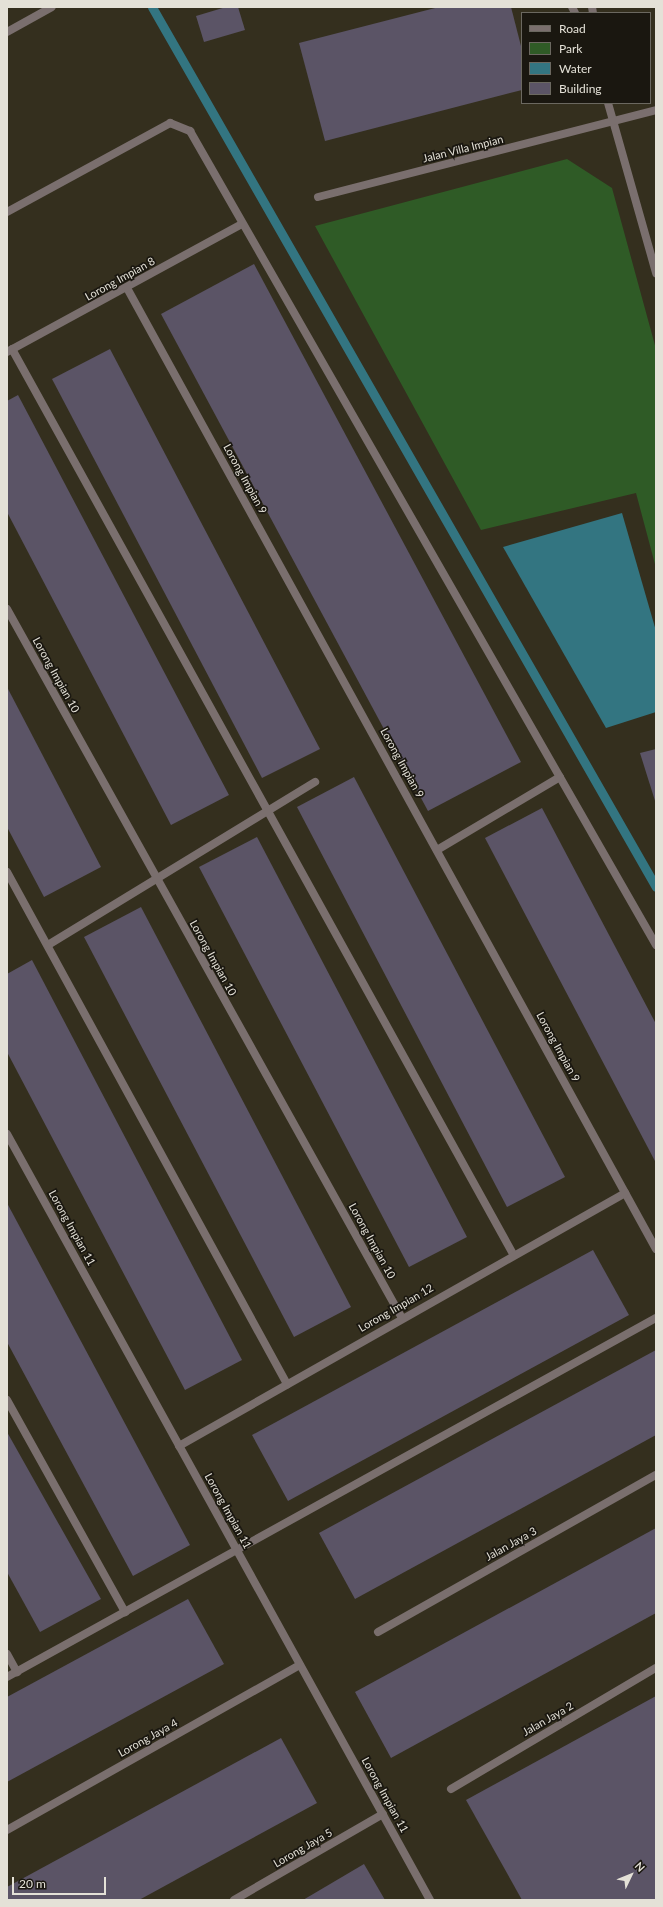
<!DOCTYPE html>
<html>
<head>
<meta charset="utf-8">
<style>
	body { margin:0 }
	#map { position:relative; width:663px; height:1907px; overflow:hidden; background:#342f1e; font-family:Lato,sans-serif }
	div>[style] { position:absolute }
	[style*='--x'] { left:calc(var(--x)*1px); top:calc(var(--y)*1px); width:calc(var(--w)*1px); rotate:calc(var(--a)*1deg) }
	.green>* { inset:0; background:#2f5b26 }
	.water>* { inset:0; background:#337581 }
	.stream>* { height:9px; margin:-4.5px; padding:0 4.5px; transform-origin:4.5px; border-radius:4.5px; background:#337581 }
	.building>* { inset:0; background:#5b5466 }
	.lane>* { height:8px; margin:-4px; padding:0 4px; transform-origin:4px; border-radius:4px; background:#7a6f6e }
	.street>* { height:8px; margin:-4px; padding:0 4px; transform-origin:4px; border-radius:4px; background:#7a6f6e }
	span { translate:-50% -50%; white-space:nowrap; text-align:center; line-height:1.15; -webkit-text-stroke:3.5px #1a1710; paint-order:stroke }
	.street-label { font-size:11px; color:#e4e1d7 }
	.frame { position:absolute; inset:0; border:8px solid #e4e1d7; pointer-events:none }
	.legend { position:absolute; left:521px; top:12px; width:130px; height:92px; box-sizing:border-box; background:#1a1710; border:1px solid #6b6860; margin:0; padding:5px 7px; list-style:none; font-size:12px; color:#e4e1d7 }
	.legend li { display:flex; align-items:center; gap:8px; height:20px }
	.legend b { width:20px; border:1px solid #6b6860 }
	.north { position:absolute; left:611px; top:1855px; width:40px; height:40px; -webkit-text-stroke:3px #1a1710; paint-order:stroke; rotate:47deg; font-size:11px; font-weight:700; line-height:16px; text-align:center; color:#e4e1d7 }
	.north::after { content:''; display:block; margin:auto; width:14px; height:18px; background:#e4e1d7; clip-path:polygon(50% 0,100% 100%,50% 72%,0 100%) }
	.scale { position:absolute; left:12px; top:1877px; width:94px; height:18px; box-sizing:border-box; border:2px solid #e4e1d7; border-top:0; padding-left:5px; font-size:12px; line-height:14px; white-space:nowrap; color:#e4e1d7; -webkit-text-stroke:3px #1a1710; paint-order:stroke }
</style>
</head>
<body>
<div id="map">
	<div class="green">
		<i style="clip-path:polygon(567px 159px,612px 188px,656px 349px,656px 568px,636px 493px,481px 530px,315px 226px)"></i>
	</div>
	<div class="water">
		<i style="clip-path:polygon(622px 513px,656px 631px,656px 712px,606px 728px,503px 547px)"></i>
	</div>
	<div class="stream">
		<i style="--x:152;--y:7;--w:1014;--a:60.2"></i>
	</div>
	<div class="building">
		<i style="clip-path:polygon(226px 7px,238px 7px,245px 30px,204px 42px,196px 16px)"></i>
		<i style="clip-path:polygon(439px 7px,511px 7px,522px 50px,522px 90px,325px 141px,299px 43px)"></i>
		<i style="clip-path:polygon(254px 264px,521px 762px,428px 811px,161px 314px)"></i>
		<i style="clip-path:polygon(110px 349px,320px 749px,262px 778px,52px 379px)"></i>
		<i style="clip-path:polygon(18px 395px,229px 795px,171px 825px,7px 512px,7px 401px)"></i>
		<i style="clip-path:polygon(7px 687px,101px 867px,44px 897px,7px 827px)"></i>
		<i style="clip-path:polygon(656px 749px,656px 804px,640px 753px)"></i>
		<i style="clip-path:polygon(354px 777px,565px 1177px,507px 1207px,297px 807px)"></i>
		<i style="clip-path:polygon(542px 808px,656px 1024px,656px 1163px,485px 838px)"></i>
		<i style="clip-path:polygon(257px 837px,467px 1237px,409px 1267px,199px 867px)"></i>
		<i style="clip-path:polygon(141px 907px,351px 1307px,294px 1337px,84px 937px)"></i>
		<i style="clip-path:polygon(32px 960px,242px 1360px,185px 1390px,7px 1052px,7px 974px)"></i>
		<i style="clip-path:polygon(7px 1203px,190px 1545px,133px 1576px,7px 1342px)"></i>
		<i style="clip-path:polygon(593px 1250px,629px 1315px,288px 1501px,252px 1435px)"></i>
		<i style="clip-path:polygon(656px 1350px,656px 1435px,355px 1599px,319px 1533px)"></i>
		<i style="clip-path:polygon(7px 1432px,101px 1599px,40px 1632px,7px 1572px)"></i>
		<i style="clip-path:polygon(656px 1528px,656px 1613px,391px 1758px,355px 1692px)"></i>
		<i style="clip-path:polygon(188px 1599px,224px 1664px,7px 1782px,7px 1697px)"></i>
		<i style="clip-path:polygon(656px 1696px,656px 1900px,522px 1900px,466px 1800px)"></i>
		<i style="clip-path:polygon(281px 1738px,317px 1803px,139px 1900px,7px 1900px,7px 1887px)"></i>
		<i style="clip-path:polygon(364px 1864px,385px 1900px,303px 1900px)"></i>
	</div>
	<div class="lane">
		<i style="--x:7;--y:212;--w:186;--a:-28.6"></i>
		<i style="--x:170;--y:123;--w:22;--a:22"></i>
		<i style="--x:190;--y:131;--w:938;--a:60.21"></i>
		<i style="--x:12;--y:349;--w:1034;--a:61.03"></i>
		<i style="--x:437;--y:850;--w:143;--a:-30.7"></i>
		<i style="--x:7;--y:872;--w:584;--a:61.33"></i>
		<i style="--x:48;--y:945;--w:313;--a:-31.4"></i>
		<i style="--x:7;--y:1400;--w:243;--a:60.9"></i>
		<i style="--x:7;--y:1677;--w:742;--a:-28.95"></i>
	</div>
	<div class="street">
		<i style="--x:572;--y:7;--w:7;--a:63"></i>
		<i style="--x:592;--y:7;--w:6;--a:81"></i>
		<i style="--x:7;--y:32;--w:51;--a:-29.1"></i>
		<i style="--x:608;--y:103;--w:177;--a:74.2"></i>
		<i style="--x:318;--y:197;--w:349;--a:-14.4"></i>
		<i style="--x:127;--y:288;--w:1097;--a:61.17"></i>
		<i style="--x:7;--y:352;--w:268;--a:-28.6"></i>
		<i style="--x:7;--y:609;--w:812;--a:60.88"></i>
		<i style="--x:7;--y:1134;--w:875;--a:61.09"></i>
		<i style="--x:179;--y:1446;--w:513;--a:-29.56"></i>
		<i style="--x:378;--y:1632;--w:319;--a:-29.5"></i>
		<i style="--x:7;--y:1654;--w:21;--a:61"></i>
		<i style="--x:451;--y:1789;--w:238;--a:-30.6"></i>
		<i style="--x:7;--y:1830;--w:336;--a:-29.4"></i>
		<i style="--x:234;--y:1900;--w:172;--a:-30"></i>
	</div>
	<div class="street-label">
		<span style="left:463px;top:149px;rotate:-14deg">Jalan Villa Impian</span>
		<span style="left:120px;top:279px;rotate:-29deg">Lorong Impian 8</span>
		<span style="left:245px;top:479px;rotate:61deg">Lorong Impian 9</span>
		<span style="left:56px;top:675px;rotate:61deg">Lorong Impian 10</span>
		<span style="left:402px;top:763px;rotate:61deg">Lorong Impian 9</span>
		<span style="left:213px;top:958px;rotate:61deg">Lorong Impian 10</span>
		<span style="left:558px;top:1047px;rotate:61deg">Lorong Impian 9</span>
		<span style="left:72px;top:1228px;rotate:61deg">Lorong Impian 11</span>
		<span style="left:372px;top:1241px;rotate:61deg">Lorong Impian 10</span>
		<span style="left:396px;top:1308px;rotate:-30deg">Lorong Impian 12</span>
		<span style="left:228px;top:1511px;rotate:61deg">Lorong Impian 11</span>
		<span style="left:511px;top:1544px;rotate:-29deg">Jalan Jaya 3</span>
		<span style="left:548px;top:1719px;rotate:-30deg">Jalan Jaya 2</span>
		<span style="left:148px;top:1738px;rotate:-29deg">Lorong Jaya 4</span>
		<span style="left:385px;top:1795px;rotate:61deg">Lorong Impian 11</span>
		<span style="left:303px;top:1848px;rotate:-30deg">Lorong Jaya 5</span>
	</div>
	<div class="frame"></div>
	<ul class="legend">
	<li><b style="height:5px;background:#7a6f6e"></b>Road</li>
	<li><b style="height:11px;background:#2f5b26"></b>Park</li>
	<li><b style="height:11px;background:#337581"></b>Water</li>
	<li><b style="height:11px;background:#5b5466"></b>Building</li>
	</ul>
	<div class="north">N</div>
	<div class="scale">20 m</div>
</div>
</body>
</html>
